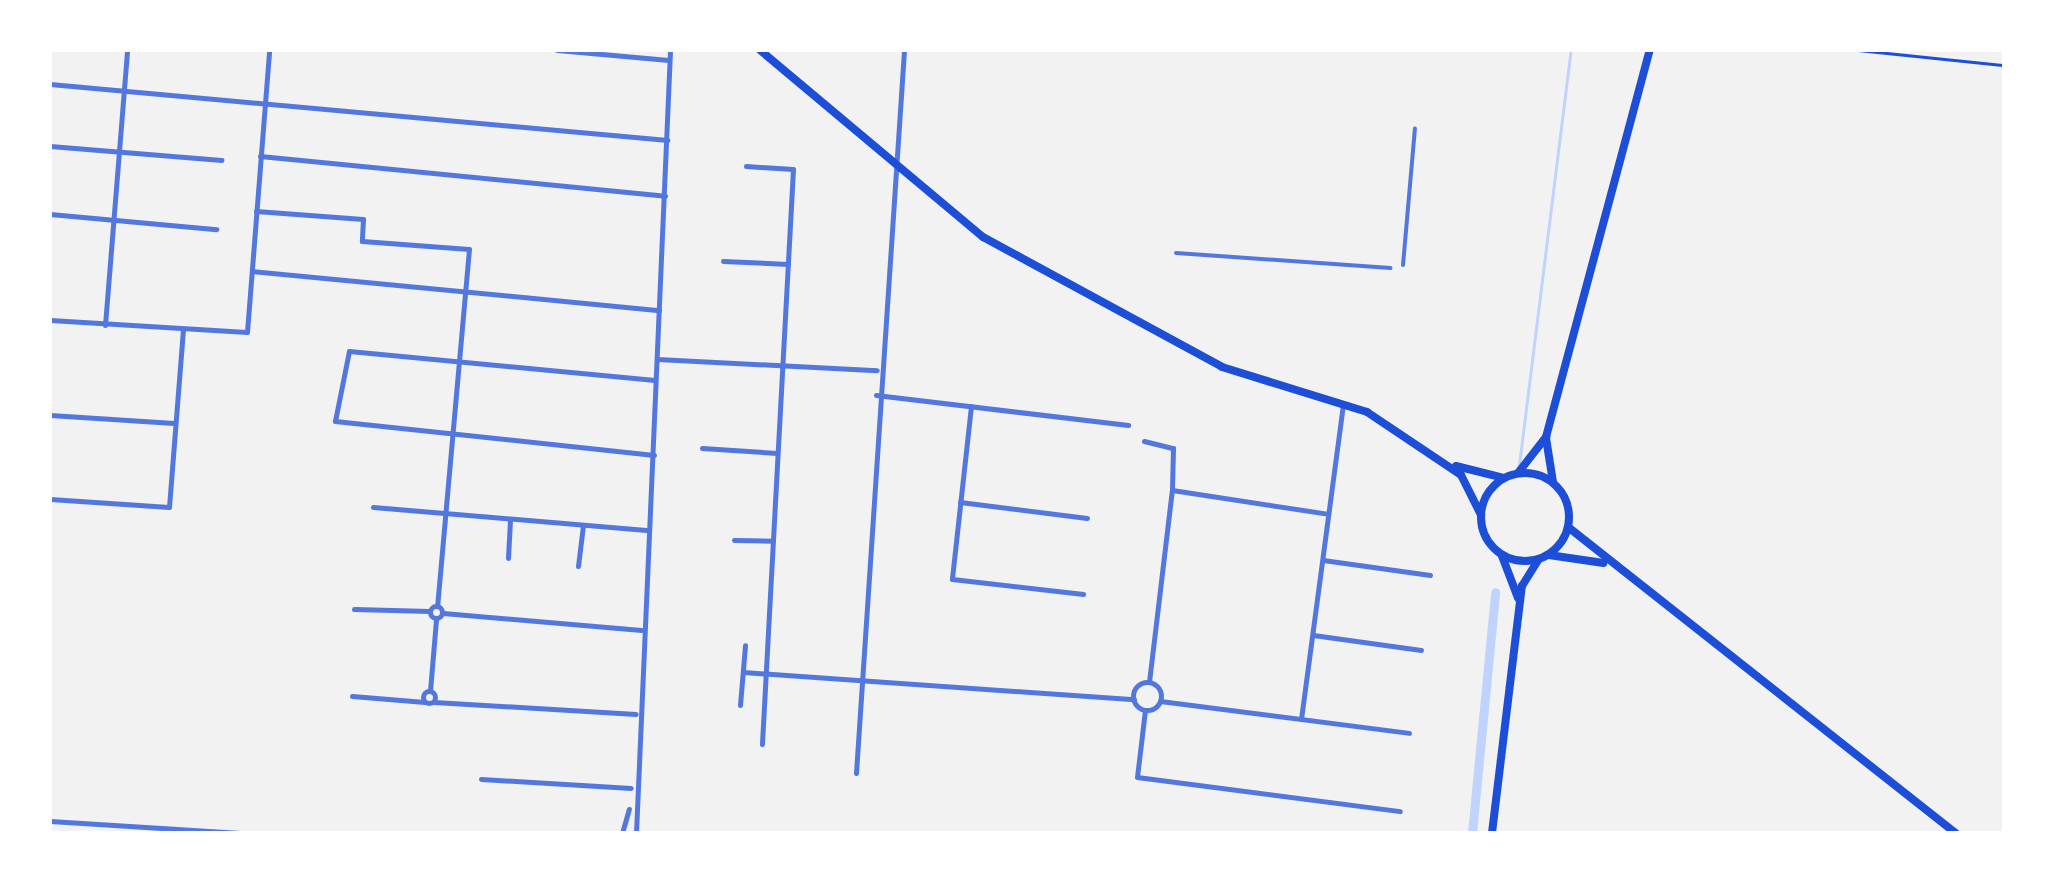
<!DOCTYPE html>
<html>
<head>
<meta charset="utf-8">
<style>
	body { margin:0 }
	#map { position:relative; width:2054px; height:883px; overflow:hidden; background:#f2f2f2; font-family:Rubik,sans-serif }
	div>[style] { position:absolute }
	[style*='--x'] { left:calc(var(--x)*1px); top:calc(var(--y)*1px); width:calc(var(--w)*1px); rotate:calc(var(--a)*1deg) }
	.stream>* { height:2.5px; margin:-1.25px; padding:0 1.25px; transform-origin:1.25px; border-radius:1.25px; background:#bfd3fe }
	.canal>* { height:9px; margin:-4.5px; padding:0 4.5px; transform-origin:4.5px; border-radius:4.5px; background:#bfd3fe }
	.path>* { height:2.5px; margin:-1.25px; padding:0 1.25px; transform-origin:1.25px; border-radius:1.25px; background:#1d4ed8 }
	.pedestrian>* { height:4px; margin:-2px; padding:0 2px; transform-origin:2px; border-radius:2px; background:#5277de }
	.minor>* { height:5px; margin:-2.5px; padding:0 2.5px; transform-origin:2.5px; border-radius:2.5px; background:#5277de }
	.minor>.ring { margin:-2.5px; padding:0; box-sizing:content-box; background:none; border:5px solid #5277de; border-radius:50% }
	.secondary>* { height:8px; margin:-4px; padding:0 4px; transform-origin:4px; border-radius:4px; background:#1d4ed8 }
	.primary>* { height:8px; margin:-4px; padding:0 4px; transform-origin:4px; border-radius:4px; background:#1d4ed8 }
	.primary>.ring { margin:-4px; padding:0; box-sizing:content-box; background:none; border:8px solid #1d4ed8; border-radius:50% }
	span { translate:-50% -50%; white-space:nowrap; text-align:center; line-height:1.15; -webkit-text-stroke:10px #fff; paint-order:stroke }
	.frame { position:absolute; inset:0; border:52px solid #fff; pointer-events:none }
</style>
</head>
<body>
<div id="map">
	<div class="stream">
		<i style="--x:1519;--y:465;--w:418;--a:-82.9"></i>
	</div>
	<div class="canal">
		<i style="--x:1472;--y:833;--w:242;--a:-84.5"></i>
	</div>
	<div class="path">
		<i style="--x:1858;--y:50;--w:147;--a:5.9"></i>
	</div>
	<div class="pedestrian">
		<i style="--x:1176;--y:253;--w:215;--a:4"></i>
		<i style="--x:1403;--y:265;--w:137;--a:-85"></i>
	</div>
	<div class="minor">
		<i style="--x:557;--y:50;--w:112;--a:5.1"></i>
		<i style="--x:50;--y:84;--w:620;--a:5.19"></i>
		<i style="--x:50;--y:146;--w:172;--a:4.7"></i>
		<i style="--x:260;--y:156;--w:407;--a:5.6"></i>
		<i style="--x:746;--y:166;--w:47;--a:3.7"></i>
		<i style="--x:793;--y:169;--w:576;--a:93.09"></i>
		<i style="--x:256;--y:211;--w:107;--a:4.3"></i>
		<i style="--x:363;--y:219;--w:22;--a:93"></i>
		<i style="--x:362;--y:241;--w:107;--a:4.3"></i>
		<i style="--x:469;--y:249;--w:358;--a:95.1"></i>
		<i style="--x:50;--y:214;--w:167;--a:5.2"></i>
		<i style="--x:723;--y:261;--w:65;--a:2.6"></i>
		<i style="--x:252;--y:271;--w:409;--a:5.5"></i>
		<i style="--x:50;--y:320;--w:197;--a:3.5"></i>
		<i style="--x:247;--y:332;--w:283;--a:-85.5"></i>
		<i style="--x:105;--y:325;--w:276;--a:-85.4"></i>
		<i style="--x:657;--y:359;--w:220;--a:2.9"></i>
		<i style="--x:876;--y:395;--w:254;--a:6.8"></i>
		<i style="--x:971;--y:406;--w:174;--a:96.3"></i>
		<i style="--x:952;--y:579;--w:132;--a:6.5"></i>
		<i style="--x:50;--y:415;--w:124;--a:3.7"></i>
		<i style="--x:1144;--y:441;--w:30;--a:14"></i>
		<i style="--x:1173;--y:448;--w:42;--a:91.4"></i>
		<i style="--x:702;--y:448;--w:75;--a:3.8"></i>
		<i style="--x:654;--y:455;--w:321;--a:-173.9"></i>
		<i style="--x:335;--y:421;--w:71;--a:-78.7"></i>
		<i style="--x:349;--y:351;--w:307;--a:5.4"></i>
		<i style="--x:50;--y:499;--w:119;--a:3.8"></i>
		<i style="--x:169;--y:507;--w:177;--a:-85.5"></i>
		<i style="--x:960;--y:502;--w:128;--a:7.2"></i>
		<i style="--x:373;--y:507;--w:277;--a:4.8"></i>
		<i style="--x:734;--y:540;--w:39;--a:1"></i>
		<i style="--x:508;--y:558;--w:39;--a:-87"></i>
		<i style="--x:1323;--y:560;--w:108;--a:8"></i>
		<i style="--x:578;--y:566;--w:41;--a:-83"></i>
		<i class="ring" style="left:430px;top:606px;width:7px;height:7px"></i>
		<i style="--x:354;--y:609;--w:76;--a:1.5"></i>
		<i style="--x:443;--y:613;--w:199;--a:4.9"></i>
		<i style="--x:1313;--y:635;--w:109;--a:7.9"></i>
		<i style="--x:743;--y:672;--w:392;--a:4"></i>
		<i style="--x:1149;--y:682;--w:193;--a:-83.2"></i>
		<i style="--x:1172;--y:490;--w:158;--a:8.7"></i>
		<i class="ring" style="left:1133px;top:682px;width:23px;height:23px"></i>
		<i class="ring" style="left:423px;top:691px;width:7px;height:7px"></i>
		<i style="--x:430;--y:691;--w:72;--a:-85.2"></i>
		<i style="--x:352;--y:696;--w:73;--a:4.7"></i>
		<i style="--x:1160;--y:701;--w:251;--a:7.3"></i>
		<i style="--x:434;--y:702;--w:202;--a:3.4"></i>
		<i style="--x:740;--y:705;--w:60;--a:-85.2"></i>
		<i style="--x:1145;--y:710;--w:67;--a:96.8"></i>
		<i style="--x:1137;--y:777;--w:265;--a:7.4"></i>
		<i style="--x:1301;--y:719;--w:317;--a:-82.4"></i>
		<i style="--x:856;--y:773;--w:725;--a:-86.2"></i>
		<i style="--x:481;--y:779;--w:150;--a:3.4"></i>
		<i style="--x:50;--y:821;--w:191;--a:3.6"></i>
		<i style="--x:622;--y:833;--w:25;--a:-74"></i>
		<i style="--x:636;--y:833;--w:784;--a:-87.51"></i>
	</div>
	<div class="secondary">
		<i style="--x:760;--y:50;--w:291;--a:40"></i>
		<i style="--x:983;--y:237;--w:272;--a:28.5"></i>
		<i style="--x:1222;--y:367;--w:152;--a:17.2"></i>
		<i style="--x:1367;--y:412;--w:113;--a:33.8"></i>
		<i style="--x:1461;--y:475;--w:45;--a:63.4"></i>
		<i style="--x:1456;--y:466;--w:49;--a:14"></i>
	</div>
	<div class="primary">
		<i style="--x:1546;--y:438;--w:45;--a:81"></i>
		<i class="ring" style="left:1481px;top:473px;width:80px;height:80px"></i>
		<i style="--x:1518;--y:473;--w:46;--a:-52.1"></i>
		<i style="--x:1546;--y:437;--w:401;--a:-75"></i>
		<i style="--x:1568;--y:527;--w:494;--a:38.3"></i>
		<i style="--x:1549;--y:555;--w:55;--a:8.4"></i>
		<i style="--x:1502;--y:556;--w:45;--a:69.1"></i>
		<i style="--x:1492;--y:833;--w:249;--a:-83.1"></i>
		<i style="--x:1522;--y:586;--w:31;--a:-58"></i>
	</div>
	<div class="frame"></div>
</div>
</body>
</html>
